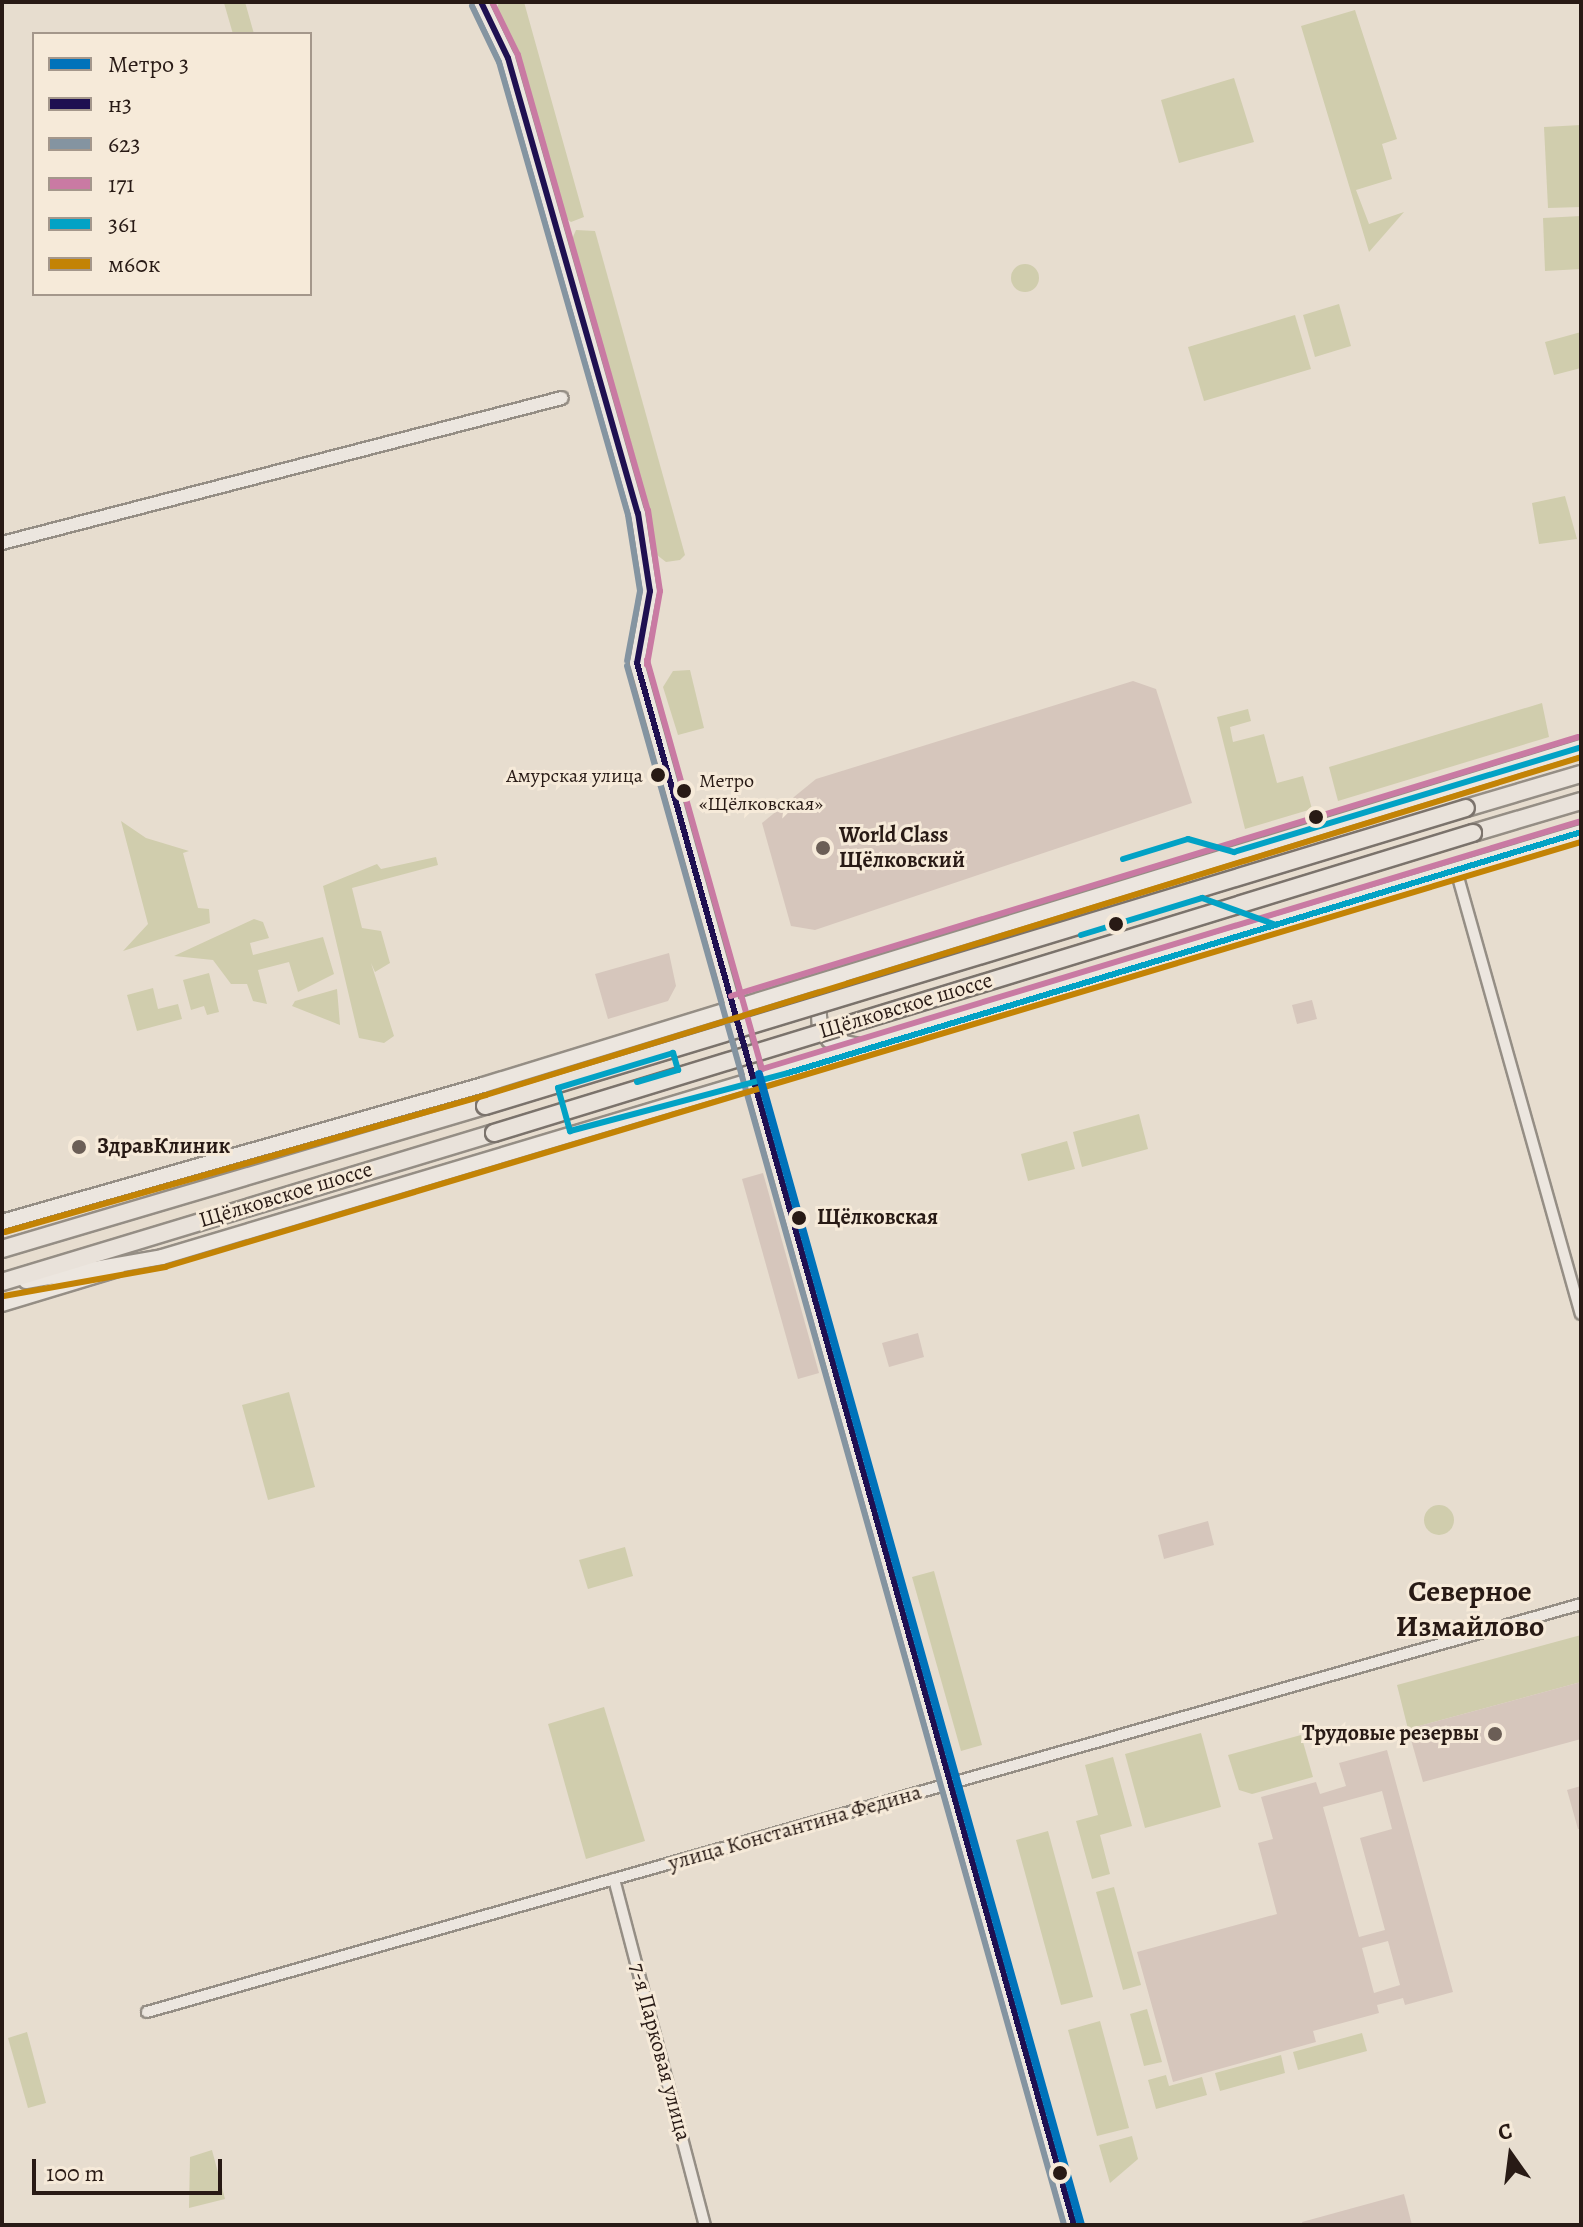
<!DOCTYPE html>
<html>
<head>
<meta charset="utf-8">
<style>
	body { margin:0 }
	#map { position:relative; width:1583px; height:2227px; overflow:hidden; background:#e7ddcf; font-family:Alegreya,serif }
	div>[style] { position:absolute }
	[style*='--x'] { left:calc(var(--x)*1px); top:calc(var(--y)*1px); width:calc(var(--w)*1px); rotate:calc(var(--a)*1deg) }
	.green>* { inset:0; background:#d0cdad }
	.round { border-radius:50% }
	.building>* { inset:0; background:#d6c6bc }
	.roads { filter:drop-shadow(2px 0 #958e85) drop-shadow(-2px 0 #958e85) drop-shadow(0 2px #958e85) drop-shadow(0 -2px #958e85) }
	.minor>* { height:10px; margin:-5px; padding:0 5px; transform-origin:5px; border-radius:5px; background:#ece6df }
	.tertiary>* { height:12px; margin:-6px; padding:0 6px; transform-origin:6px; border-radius:6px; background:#ece6df }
	.secondary>* { height:14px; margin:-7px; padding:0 7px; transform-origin:7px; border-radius:7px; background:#ece6df }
	.primary>* { height:16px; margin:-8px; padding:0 8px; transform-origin:8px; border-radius:8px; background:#e9e2da }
	.bridges { filter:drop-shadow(2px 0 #7b736c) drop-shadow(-2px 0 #7b736c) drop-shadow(0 2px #7b736c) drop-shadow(0 -2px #7b736c) }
	.primary-bridge>* { height:16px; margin:-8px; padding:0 8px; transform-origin:8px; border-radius:8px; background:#e9e2da }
	.bus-1>* { height:6px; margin:-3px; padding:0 3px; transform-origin:3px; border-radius:3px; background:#1f1051 }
	.bus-2>* { height:6px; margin:-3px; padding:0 3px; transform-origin:3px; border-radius:3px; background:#8494a1 }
	.bus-3>* { height:6px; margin:-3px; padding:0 3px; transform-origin:3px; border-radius:3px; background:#c97aa3 }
	.bus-4>* { height:6px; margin:-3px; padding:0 3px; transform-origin:3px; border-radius:3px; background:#02a2c5 }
	.bus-5>* { height:6px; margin:-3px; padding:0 3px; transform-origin:3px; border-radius:3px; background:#c38305 }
	.metro-1>* { height:8px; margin:-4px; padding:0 4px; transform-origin:4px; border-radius:4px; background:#0072ba }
	.dots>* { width:22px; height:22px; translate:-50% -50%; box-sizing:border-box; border:4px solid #f6ead9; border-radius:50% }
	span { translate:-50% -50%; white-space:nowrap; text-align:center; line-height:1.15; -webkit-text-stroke:6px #f6ead9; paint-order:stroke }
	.bus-label { font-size:20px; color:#281a15 }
	.right { translate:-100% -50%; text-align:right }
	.left { translate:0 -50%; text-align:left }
	.poi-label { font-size:22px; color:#281a15; font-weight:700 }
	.street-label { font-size:22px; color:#281a15 }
	.stop-label { font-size:22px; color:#281a15; font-weight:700 }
	.district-label { font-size:30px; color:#281a15; font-weight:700 }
	.frame { position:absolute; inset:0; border:4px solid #281a15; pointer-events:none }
	.legend { position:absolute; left:32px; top:32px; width:280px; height:264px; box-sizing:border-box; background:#f6ead9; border:2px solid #a4978b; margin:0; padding:10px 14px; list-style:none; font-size:24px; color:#281a15 }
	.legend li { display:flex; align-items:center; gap:16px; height:40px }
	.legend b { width:40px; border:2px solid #a4978b }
	.north { position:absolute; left:1471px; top:2115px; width:80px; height:80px; -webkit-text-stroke:6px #f6ead9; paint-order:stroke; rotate:346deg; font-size:22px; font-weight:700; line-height:32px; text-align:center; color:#281a15 }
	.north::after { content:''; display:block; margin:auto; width:28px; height:36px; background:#281a15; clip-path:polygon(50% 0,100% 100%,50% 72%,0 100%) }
	.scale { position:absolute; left:32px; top:2159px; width:190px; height:36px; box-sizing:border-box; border:4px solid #281a15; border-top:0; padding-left:10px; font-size:24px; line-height:28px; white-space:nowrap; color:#281a15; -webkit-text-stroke:6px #f6ead9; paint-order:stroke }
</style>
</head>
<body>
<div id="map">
	<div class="green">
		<i style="clip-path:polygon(245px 2px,254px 34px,233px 34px,224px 3px)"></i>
		<i style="clip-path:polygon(499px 2px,524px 2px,584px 217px,571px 222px,561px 215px,516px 56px,496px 12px)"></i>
		<i style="clip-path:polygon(1355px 10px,1397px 139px,1382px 144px,1392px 179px,1356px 190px,1369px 224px,1404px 212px,1369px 252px,1301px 26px)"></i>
		<i style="clip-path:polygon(1234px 78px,1254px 142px,1179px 163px,1161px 100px)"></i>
		<i style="clip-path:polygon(1581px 125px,1581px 207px,1548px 208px,1544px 127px)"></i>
		<i style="clip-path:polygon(1581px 216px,1581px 269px,1545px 271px,1543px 218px)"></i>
		<i style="clip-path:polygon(576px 230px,595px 231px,685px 555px,680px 560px,666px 562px,657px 555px,569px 246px)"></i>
		<i class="round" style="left:1011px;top:264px;width:28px;height:28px"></i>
		<i style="clip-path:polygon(1339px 304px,1351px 346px,1315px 357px,1303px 315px)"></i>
		<i style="clip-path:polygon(1295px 315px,1311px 369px,1204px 401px,1188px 347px)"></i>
		<i style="clip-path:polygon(1581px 332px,1581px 368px,1554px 375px,1545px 342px)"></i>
		<i style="clip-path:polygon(1565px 496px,1577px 539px,1539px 544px,1532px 503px)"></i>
		<i style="clip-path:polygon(690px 670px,704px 728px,678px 735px,663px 687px,673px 671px)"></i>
		<i style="clip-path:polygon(1542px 703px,1549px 737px,1338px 801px,1329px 767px)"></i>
		<i style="clip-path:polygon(1248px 709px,1251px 721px,1230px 727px,1233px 742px,1264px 734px,1277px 783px,1303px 776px,1312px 809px,1245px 829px,1217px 717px)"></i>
		<i style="clip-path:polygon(121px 821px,146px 838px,189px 851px,183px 853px,198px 908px,209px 909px,210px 923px,123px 951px,148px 924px)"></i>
		<i style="clip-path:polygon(436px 857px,438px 865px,352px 888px,362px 928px,381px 931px,390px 963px,375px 972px,371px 963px,394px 1036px,384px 1043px,359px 1038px,323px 886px,377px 864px,381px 869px)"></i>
		<i style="clip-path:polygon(254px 919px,263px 922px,269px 938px,250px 943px,253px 955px,323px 937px,334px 974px,298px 992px,289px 962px,258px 970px,267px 1004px,253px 1001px,247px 984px,231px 984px,213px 960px,174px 956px)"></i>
		<i style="clip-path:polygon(209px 973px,219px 1012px,207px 1015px,204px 1006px,191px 1010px,183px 980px)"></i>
		<i style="clip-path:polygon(153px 988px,158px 1009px,178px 1004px,182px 1019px,137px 1031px,127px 995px)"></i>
		<i style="clip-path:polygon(337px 989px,340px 1025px,292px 1006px,295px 1001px)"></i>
		<i style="clip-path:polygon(1139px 1114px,1148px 1149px,1082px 1167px,1073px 1132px)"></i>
		<i style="clip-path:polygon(1067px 1141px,1075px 1169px,1028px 1181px,1021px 1154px)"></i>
		<i style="clip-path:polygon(289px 1392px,315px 1487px,268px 1500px,242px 1405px)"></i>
		<i class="round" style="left:1424px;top:1505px;width:30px;height:30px"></i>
		<i style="clip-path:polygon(625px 1547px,633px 1576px,588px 1589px,579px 1560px)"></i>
		<i style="clip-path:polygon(934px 1571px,982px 1745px,961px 1751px,912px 1577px)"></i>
		<i style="clip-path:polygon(1581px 1635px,1581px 1682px,1408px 1729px,1397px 1685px)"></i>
		<i style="clip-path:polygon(604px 1707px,645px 1841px,586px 1859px,548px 1724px)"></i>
		<i style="clip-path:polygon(1201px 1733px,1221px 1807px,1145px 1828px,1125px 1754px)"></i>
		<i style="clip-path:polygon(1301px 1735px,1313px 1777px,1252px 1794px,1239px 1790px,1228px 1755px)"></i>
		<i style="clip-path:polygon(1113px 1757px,1132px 1826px,1100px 1835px,1110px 1874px,1092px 1879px,1076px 1821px,1098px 1815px,1085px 1765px)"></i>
		<i style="clip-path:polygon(1048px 1831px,1093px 1997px,1061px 2005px,1016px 1840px)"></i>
		<i style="clip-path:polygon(1114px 1887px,1141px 1985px,1123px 1990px,1096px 1892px)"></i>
		<i style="clip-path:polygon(1147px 2009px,1162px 2062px,1144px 2066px,1130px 2014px)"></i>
		<i style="clip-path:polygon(1100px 2021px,1129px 2128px,1097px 2136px,1068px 2030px)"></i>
		<i style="clip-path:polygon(27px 2032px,46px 2103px,28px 2108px,8px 2038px)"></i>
		<i style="clip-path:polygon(1362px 2033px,1367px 2051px,1298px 2070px,1293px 2052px)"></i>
		<i style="clip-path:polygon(1281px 2055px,1285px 2073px,1220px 2091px,1215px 2073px)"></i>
		<i style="clip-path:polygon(1166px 2075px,1169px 2086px,1202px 2077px,1207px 2095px,1156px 2109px,1148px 2080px)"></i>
		<i style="clip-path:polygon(1132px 2136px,1138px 2159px,1110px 2183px,1099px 2145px)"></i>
		<i style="clip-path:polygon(212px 2150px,225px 2199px,189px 2208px,190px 2157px)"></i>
	</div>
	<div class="building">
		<i style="clip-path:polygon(1133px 681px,1156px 689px,1192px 803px,815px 930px,791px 926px,762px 823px,816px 779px)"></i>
		<i style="clip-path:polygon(669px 953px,676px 986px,668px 1001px,608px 1019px,595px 974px)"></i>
		<i style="clip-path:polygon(1312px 1000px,1317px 1019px,1297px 1024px,1292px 1005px)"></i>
		<i style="clip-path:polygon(763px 1173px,819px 1373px,798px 1379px,742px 1179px)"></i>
		<i style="clip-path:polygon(918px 1333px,924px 1357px,889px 1367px,882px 1343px)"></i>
		<i style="clip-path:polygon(1208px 1521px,1214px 1545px,1164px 1559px,1158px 1535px)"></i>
		<i style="clip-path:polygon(1581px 1682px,1581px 1739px,1423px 1782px,1408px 1729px)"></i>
		<i style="clip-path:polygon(evenodd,1387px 1750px,1453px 1992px,1405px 2005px,1403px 1998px,1377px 2005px,1379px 2013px,1313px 2031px,1316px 2042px,1173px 2082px,1137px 1952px,1277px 1914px,1258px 1843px,1273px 1839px,1261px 1797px,1316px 1782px,1320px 1794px,1346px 1786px,1339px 1763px,1387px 1750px,1382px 1791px,1392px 1829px,1360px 1838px,1385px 1930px,1359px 1937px,1323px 1807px,1382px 1791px,1387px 1750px,1388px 1941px,1400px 1985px,1374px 1993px,1362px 1948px,1388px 1941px)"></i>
		<i style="clip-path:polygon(1581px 1786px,1581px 1829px,1578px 1829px,1567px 1790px)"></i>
		<i style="clip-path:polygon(1404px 2194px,1412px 2225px,1303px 2225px,1302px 2222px)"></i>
	</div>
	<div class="roads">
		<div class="minor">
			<i style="--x:1456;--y:870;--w:461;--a:74.3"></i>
			<i style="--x:614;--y:1879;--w:358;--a:75.3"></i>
			<i style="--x:147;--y:2012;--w:1491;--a:-15.88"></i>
		</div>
		<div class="tertiary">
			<i style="--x:2;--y:543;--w:578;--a:-14.52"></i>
			<i style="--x:2;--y:1305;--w:121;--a:-16.8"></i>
		</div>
		<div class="secondary">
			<i style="--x:481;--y:2;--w:62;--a:64.3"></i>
			<i style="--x:508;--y:58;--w:473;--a:74.1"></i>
			<i style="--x:638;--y:513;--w:79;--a:81.3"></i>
			<i style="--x:650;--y:591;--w:73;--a:100.2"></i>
			<i style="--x:637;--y:663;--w:1622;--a:74.37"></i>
			<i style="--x:840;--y:977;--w:33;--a:133"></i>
			<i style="--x:818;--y:1001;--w:26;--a:86"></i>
			<i style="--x:820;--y:1027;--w:16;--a:55"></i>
			<i style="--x:829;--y:1040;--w:36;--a:11"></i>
			<i style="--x:2;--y:1222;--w:500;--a:-15.9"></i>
			<i style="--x:483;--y:1085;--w:1149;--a:-17.11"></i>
			<i style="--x:26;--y:1281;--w:138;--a:-10"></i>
			<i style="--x:162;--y:1257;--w:1481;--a:-16.67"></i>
		</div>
		<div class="primary">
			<i style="--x:1466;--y:808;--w:120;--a:-16.5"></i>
			<i style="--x:1473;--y:833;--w:113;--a:-16.5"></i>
			<i style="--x:2;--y:1249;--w:504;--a:-16.49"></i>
			<i style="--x:2;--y:1282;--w:514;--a:-16.85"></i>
		</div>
	</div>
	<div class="bridges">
		<div class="primary-bridge">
			<i style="--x:485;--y:1106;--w:1025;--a:-16.9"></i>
			<i style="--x:494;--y:1133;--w:1024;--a:-17.04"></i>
		</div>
	</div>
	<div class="bus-1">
		<i style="--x:481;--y:2;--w:62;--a:64.3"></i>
		<i style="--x:508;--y:58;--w:473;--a:74.1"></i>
		<i style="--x:638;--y:513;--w:79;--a:81.3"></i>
		<i style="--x:650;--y:591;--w:73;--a:100.2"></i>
		<i style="--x:637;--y:663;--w:1622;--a:74.37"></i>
	</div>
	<div class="bus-2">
		<i style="--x:472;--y:6;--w:62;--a:64.3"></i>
		<i style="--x:499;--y:62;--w:471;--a:74.1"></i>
		<i style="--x:628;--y:515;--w:77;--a:81"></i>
		<i style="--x:640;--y:591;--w:71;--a:100.5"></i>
		<i style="--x:627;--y:666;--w:1619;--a:74.34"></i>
	</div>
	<div class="bus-3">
		<i style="--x:492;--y:2;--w:59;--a:63.9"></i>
		<i style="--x:518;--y:55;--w:473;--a:74.1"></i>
		<i style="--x:648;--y:510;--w:82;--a:81.6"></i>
		<i style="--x:660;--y:591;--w:75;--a:100"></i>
		<i style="--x:647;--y:660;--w:425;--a:74.3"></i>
		<i style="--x:762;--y:1069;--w:853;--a:-16.84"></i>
		<i style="--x:731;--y:996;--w:886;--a:-17"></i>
	</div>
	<div class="bus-4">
		<i style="--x:1234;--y:852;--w:363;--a:-16.8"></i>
		<i style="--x:1123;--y:859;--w:68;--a:-17.1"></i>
		<i style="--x:1188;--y:839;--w:48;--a:15.8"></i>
		<i style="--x:1081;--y:935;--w:127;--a:-17"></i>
		<i style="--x:1202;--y:898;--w:79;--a:20"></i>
		<i style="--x:637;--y:1082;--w:43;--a:-16.3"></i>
		<i style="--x:678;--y:1070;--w:18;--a:-106"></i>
		<i style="--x:673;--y:1053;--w:120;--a:163.1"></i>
		<i style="--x:558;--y:1088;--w:45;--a:74.4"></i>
		<i style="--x:570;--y:1131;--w:226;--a:-14.9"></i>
		<i style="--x:788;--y:1073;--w:829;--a:-16.9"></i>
	</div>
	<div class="bus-5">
		<i style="--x:5;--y:1232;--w:500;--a:-15.9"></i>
		<i style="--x:486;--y:1095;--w:1146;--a:-17.15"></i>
		<i style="--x:4;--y:1296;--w:164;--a:-10.2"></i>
		<i style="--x:165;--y:1267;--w:1478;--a:-16.71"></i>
	</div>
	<div class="metro-1">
		<i style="--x:759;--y:1074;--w:1195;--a:74.37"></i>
	</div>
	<div class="dots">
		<i style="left:658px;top:775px;background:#281a15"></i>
		<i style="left:684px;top:791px;background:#281a15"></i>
		<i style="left:1316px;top:817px;background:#281a15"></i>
		<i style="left:823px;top:848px;background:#6b5e56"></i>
		<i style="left:1116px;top:924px;background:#281a15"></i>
		<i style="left:79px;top:1147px;background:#6b5e56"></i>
		<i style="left:799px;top:1218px;background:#281a15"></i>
		<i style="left:1495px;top:1734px;background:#6b5e56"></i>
		<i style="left:1060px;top:2173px;background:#281a15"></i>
	</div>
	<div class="bus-label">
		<span class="right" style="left:643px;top:775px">Амурская улица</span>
		<span class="left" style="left:699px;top:792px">Метро<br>«Щёлковская»</span>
	</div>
	<div class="poi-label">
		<span class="left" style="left:839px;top:848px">World Class<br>Щёлковский</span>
		<span class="left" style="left:97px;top:1147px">ЗдравКлиник</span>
		<span class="right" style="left:1479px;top:1734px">Трудовые резервы</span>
	</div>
	<div class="street-label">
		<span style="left:906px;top:1006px;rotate:-17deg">Щёлковское шоссе</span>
		<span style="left:286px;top:1195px;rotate:-17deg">Щёлковское шоссе</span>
		<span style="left:795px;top:1828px;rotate:-16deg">улица Константина Федина</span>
		<span style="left:660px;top:2052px;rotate:75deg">7-я Парковая улица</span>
	</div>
	<div class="stop-label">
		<span class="left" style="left:817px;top:1218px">Щёлковская</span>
	</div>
	<div class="district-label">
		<span style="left:1470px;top:1608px">Северное<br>Измайлово</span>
	</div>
	<div class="frame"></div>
	<ul class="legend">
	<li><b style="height:10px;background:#0072ba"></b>Метро 3</li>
	<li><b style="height:10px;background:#1f1051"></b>н3</li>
	<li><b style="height:10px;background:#8494a1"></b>623</li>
	<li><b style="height:10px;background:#c97aa3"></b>171</li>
	<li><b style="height:10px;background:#02a2c5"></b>361</li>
	<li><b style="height:10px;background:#c38305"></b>м60к</li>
	</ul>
	<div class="north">С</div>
	<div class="scale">100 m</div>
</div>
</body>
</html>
